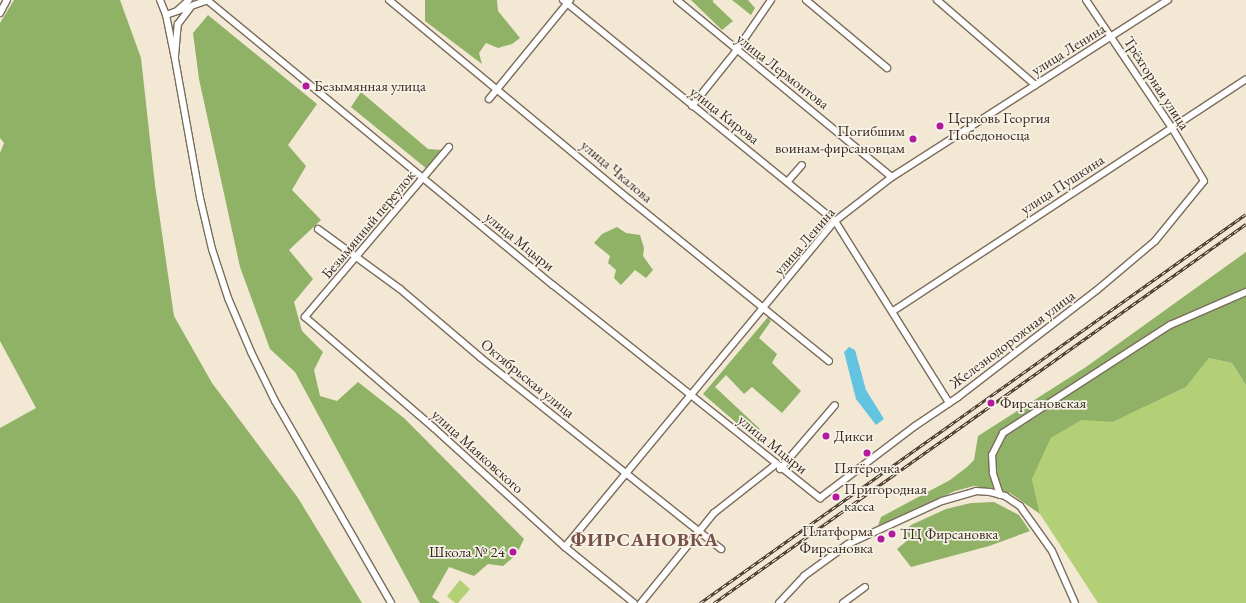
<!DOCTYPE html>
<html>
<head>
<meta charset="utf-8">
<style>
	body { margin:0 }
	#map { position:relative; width:1246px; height:603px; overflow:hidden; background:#f3e8d3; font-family:"EB Garamond",serif }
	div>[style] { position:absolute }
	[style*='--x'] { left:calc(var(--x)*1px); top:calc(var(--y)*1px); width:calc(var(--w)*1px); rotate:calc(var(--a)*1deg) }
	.green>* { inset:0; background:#b4d076 }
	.forest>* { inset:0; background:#8fb267 }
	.water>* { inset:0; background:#63c4e1 }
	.roads { filter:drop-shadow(1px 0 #7b6c5d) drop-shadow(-1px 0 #7b6c5d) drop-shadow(0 1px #7b6c5d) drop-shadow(0 -1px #7b6c5d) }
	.minor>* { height:6px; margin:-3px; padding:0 3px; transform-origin:3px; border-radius:3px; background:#fff }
	.rail>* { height:3px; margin-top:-1.5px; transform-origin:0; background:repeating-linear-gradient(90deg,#f7f3e8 0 4.5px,#3b2a1e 0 9px); box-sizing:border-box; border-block:1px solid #3b2a1e }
	.dots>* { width:11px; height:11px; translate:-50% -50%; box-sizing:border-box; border:2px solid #f7f3e8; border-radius:50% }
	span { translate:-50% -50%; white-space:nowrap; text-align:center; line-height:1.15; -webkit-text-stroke:3.5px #f7f3e8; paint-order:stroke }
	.street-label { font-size:15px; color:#3b2a1e }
	.poi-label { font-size:15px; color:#3b2a1e }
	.left { translate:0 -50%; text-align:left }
	.right { translate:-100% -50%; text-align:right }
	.district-label { font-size:19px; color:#7a5146; font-weight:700; letter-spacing:1px }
</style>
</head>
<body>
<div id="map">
	<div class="green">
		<i style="clip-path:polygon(1209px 358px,1232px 363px,1246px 385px,1246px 603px,1098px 603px,1040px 514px,1032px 479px,1051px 438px,1081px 419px,1113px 422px,1186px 387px)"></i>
		<i style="clip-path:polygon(460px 580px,470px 589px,458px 603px,455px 603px,447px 596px)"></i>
	</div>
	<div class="forest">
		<i style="clip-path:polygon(14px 0,120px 0,141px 58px,155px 185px,174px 316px,212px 383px,298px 498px,362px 603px,0 603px,0 428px,36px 408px,0 341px,0 153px,4px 143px,0 138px,0 23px)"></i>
		<i style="clip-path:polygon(425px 0,497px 0,498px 11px,520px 38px,512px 44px,498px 48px,486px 43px,479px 53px,482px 64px,425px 21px)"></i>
		<i style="clip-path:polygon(691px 0,713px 0,713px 2px,733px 21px,722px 30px)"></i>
		<i style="clip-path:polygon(732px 0,748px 0,755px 8px,751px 15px)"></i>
		<i style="clip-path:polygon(208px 15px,317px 104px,288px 145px,306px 166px,292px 190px,321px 220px,289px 250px,313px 279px,294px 302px,302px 331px,323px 352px,314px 370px,320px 396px,337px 401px,358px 382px,404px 418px,524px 539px,516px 555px,503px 566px,488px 564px,474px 576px,449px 567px,432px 597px,440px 603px,420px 603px,295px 372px,270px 349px,240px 267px,199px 79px,193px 33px)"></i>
		<i style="clip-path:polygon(361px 92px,428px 149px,443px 150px,427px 169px,351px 107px)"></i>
		<i style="clip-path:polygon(617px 227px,626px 233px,640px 235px,644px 248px,643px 256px,653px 270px,646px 278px,635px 270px,621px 285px,614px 278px,616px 270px,608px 263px,610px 256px,594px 243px,602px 234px)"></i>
		<i style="clip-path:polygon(1246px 252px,1246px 385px,1232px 363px,1209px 358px,1186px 387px,1113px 422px,1081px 420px,1051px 438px,1032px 479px,1040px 514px,1010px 493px,974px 486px,955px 491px,878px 526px,881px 517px,950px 480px,967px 467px,974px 460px,978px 436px,1086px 367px)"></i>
		<i style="clip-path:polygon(768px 317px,771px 321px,759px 338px,777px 354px,772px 363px,801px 391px,782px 413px,752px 387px,744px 394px,726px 375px,715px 387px,760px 429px,753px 437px,703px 394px)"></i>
		<i style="clip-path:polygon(994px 502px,1019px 515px,1030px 531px,989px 546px,911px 567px,897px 549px,909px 539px,906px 530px,911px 525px,946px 509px,971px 503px)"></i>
	</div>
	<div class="water">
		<i style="clip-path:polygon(849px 347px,855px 350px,866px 390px,884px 419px,876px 425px,856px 399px,844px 352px)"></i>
	</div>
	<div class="roads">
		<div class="minor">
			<i style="--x:160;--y:0;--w:16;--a:68"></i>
			<i style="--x:166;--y:15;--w:45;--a:78.4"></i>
			<i style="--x:175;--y:59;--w:141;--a:79.8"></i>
			<i style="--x:200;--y:198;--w:52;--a:76.8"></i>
			<i style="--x:212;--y:249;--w:52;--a:71.9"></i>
			<i style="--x:228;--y:298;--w:59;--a:66.9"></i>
			<i style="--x:251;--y:352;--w:55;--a:63.9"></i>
			<i style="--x:275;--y:401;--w:233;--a:60.1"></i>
			<i style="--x:207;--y:0;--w:448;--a:39.5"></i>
			<i style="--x:553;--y:285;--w:342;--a:38.6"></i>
			<i style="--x:820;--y:498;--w:119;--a:-37.2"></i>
			<i style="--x:915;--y:426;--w:52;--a:-34"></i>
			<i style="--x:958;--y:397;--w:175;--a:-37.6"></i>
			<i style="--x:1097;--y:290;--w:76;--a:-40.2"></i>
			<i style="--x:1155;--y:241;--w:77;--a:-50.8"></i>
			<i style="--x:1204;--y:181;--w:62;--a:-121.1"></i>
			<i style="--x:1172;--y:128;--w:154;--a:-123.9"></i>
			<i style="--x:389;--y:0;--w:313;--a:39.7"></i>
			<i style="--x:630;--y:200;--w:256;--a:39"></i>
			<i style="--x:563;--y:0;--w:350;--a:39.1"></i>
			<i style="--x:835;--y:221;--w:215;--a:57.9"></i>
			<i style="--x:677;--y:0;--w:278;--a:39.5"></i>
			<i style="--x:806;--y:0;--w:106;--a:40"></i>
			<i style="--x:937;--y:0;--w:130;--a:40.9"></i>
			<i style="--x:177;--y:11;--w:16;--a:-43"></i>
			<i style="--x:0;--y:13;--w:15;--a:-62"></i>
			<i style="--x:166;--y:15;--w:45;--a:-19.7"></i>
			<i style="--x:175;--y:56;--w:32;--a:-85"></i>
			<i style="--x:178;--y:24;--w:20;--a:-53"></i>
			<i style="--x:489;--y:99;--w:128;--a:-50.7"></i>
			<i style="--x:692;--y:106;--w:70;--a:-51.3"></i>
			<i style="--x:736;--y:51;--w:62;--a:-55.5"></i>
			<i style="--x:449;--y:147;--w:223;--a:130.3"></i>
			<i style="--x:305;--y:317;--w:170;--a:40.7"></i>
			<i style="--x:434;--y:428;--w:177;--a:42.3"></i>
			<i style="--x:565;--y:547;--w:89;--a:39.1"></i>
			<i style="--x:788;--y:181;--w:21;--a:-49"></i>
			<i style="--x:318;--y:229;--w:102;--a:36.2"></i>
			<i style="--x:400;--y:289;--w:106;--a:40.4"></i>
			<i style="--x:481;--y:358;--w:307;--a:38.5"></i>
			<i style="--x:893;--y:311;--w:422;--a:-33.3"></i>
			<i style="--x:780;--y:469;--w:84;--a:-49.3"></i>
			<i style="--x:1000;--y:495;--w:23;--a:-108"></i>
			<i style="--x:993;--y:473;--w:18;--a:-93"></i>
			<i style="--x:992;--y:455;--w:25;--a:-63"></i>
			<i style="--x:1003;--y:433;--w:199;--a:-32.9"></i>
			<i style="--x:1170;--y:325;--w:83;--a:-23.5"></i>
			<i style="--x:565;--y:547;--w:423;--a:-50.4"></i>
			<i style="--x:835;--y:221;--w:72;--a:-37.7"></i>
			<i style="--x:892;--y:177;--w:328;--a:-32.7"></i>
			<i style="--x:641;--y:603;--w:116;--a:-51"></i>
			<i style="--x:714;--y:513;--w:78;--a:-38.2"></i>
			<i style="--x:779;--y:603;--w:37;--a:-47"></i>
			<i style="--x:804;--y:576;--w:54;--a:-36"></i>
			<i style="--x:848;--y:544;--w:103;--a:-24.6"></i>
			<i style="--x:942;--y:501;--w:35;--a:-16"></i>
			<i style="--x:976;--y:491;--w:14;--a:4"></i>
			<i style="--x:990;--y:492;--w:16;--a:15"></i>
			<i style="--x:1005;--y:496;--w:18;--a:34"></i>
			<i style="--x:1020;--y:506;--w:55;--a:54.6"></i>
			<i style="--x:1052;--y:551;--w:57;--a:66.1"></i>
			<i style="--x:843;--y:603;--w:27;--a:-36"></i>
		</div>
	</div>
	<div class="rail">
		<i style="--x:700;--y:603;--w:670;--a:-35.47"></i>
		<i style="--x:714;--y:603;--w:653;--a:-35.47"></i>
	</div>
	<div class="dots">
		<i style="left:306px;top:86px;background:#b5179e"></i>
		<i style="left:940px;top:126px;background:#b5179e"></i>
		<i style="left:913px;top:139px;background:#b5179e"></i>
		<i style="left:991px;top:403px;background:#b5179e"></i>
		<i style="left:826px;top:436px;background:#b5179e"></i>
		<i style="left:867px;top:453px;background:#b5179e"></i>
		<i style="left:836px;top:497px;background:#b5179e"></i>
		<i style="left:892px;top:534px;background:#b5179e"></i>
		<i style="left:881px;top:539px;background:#b5179e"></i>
		<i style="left:513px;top:552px;background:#b5179e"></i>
	</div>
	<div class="street-label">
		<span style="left:1068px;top:49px;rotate:-32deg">улица Ленина</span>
		<span style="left:783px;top:71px;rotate:38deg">улица Лермонтова</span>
		<span style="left:1157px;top:83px;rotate:57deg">Трёхгорная улица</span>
		<span style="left:725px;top:115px;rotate:38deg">улица Кирова</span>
		<span style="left:617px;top:171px;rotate:40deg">улица Чкалова</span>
		<span style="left:1062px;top:184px;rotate:-33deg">улица Пушкина</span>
		<span style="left:368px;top:224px;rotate:-50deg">Безымянный переулок</span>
		<span style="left:520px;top:241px;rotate:39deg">улица Мцыри</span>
		<span style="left:804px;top:241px;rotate:-49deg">улица Ленина</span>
		<span style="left:1012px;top:339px;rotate:-37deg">Железнодорожная улица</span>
		<span style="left:528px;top:378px;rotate:39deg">Октябрьская улица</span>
		<span style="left:773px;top:444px;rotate:39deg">улица Мцыри</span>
		<span style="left:478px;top:451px;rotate:42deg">улица Маяковского</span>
	</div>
	<div class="poi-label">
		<span class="left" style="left:314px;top:86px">Безымянная улица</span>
		<span class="left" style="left:948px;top:126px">Церковь Георгия<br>Победоносца</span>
		<span class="right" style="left:905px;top:139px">Погибшим<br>воинам-фирсановцам</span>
		<span class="left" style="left:1000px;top:403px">Фирсановская</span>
		<span class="left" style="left:834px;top:436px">Дикси</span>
		<span style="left:867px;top:468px">Пятёрочка</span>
		<span class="left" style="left:844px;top:497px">Пригородная<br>касса</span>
		<span class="right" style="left:873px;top:539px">Платформа<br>Фирсановка</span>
		<span class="left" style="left:900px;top:534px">ТЦ Фирсановка</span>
		<span class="right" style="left:505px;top:552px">Школа № 24</span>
	</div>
	<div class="district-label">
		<span style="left:645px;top:540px">ФИРСАНОВКА</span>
	</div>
</div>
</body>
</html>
